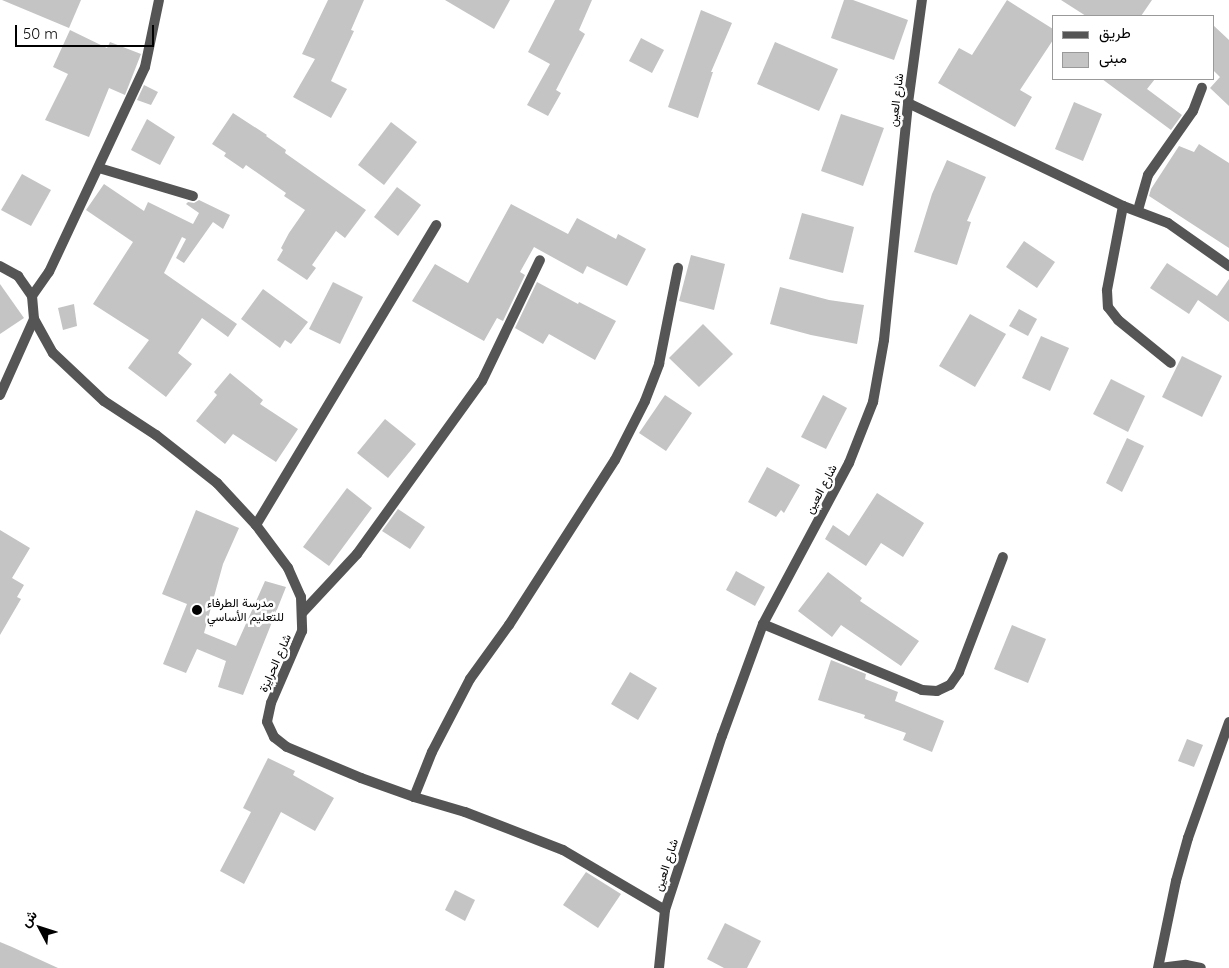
<!DOCTYPE html>
<html>
<head>
<meta charset="utf-8">
<style>
	body { margin:0 }
	#map { position:relative; width:1229px; height:968px; overflow:hidden; background:#fff; font-family:Quicksand,Vazirmatn,sans-serif }
	div>[style] { position:absolute }
	[style*='--x'] { left:calc(var(--x)*1px); top:calc(var(--y)*1px); width:calc(var(--w)*1px); rotate:calc(var(--a)*1deg) }
	.building>* { inset:0; background:#c4c4c4 }
	.minor>* { height:10px; margin:-5px; padding:0 5px; transform-origin:5px; border-radius:5px; background:#555 }
	.tertiary>* { height:10px; margin:-5px; padding:0 5px; transform-origin:5px; border-radius:5px; background:#555 }
	.dots>* { width:14px; height:14px; translate:-50% -50%; box-sizing:border-box; border:2px solid #fff; border-radius:50% }
	span { translate:-50% -50%; white-space:nowrap; text-align:center; line-height:1.15; -webkit-text-stroke:5px #fff; paint-order:stroke }
	.street-label { font-size:12px; color:#000 }
	.poi-label { font-size:12px; color:#000 }
	.left { translate:0 -50%; text-align:left }
	.legend { position:absolute; left:1052px; top:15px; width:162px; height:65px; box-sizing:border-box; background:#fff; border:1px solid #999; margin:0; padding:6px 9px; list-style:none; font-size:15px; color:#000 }
	.legend li { display:flex; align-items:center; gap:10px; height:25px }
	.legend b { width:25px; border:1px solid #999 }
	.north { position:absolute; left:15px; top:903px; width:50px; height:50px; -webkit-text-stroke:4px #fff; paint-order:stroke; rotate:310deg; font-size:14px; font-weight:700; line-height:20px; text-align:center; color:#000 }
	.north::after { content:''; display:block; margin:auto; width:18px; height:22px; background:#000; clip-path:polygon(50% 0,100% 100%,50% 72%,0 100%) }
	.scale { position:absolute; left:15px; top:25px; width:139px; height:22px; box-sizing:border-box; border:2px solid #000; border-top:0; padding-left:6px; font-size:15px; line-height:18px; white-space:nowrap; color:#000; -webkit-text-stroke:4px #fff; paint-order:stroke }
</style>
</head>
<body>
<div id="map">
	<div class="building">
		<i style="clip-path:polygon(2px 0,81px 0,69px 28px)"></i>
		<i style="clip-path:polygon(328px 0,364px 0,351px 30px,354px 31px,331px 81px,347px 89px,331px 118px,293px 97px,315px 59px,302px 54px)"></i>
		<i style="clip-path:polygon(445px 0,510px 0,494px 29px)"></i>
		<i style="clip-path:polygon(555px 0,592px 0,579px 30px,585px 34px,556px 90px,561px 93px,548px 116px,527px 105px,550px 64px,528px 52px)"></i>
		<i style="clip-path:polygon(844px 0,853px 0,908px 20px,894px 60px,831px 38px)"></i>
		<i style="clip-path:polygon(1007px 0,1053px 29px,1053px 40px,1020px 90px,1032px 97px,1015px 127px,938px 83px,959px 48px,972px 55px)"></i>
		<i style="clip-path:polygon(1061px 0,1152px 0,1141px 16px,1086px 16px)"></i>
		<i style="clip-path:polygon(701px 10px,732px 23px,711px 72px,713px 72px,698px 118px,668px 107px)"></i>
		<i style="clip-path:polygon(1213px 25px,1229px 40px,1229px 106px,1210px 88px,1220px 77px,1213px 70px)"></i>
		<i style="clip-path:polygon(70px 30px,107px 48px,110px 42px,141px 54px,125px 95px,109px 88px,89px 137px,45px 120px,68px 74px,53px 67px)"></i>
		<i style="clip-path:polygon(641px 38px,664px 50px,652px 73px,629px 61px)"></i>
		<i style="clip-path:polygon(775px 42px,838px 69px,819px 111px,757px 84px)"></i>
		<i style="clip-path:polygon(1102px 79px,1155px 79px,1147px 89px,1182px 115px,1171px 130px)"></i>
		<i style="clip-path:polygon(144px 85px,158px 92px,151px 105px,137px 100px)"></i>
		<i style="clip-path:polygon(1074px 102px,1102px 114px,1083px 161px,1055px 149px)"></i>
		<i style="clip-path:polygon(233px 113px,267px 135px,266px 136px,286px 150px,285px 153px,366px 210px,345px 238px,336px 231px,312px 265px,316px 268px,307px 280px,277px 260px,283px 250px,281px 248px,289px 233px,305px 210px,284px 196px,286px 193px,246px 165px,243px 169px,224px 156px,226px 153px,212px 144px)"></i>
		<i style="clip-path:polygon(841px 114px,884px 128px,863px 186px,821px 171px)"></i>
		<i style="clip-path:polygon(147px 119px,175px 137px,160px 165px,131px 150px)"></i>
		<i style="clip-path:polygon(391px 122px,417px 142px,384px 185px,358px 165px)"></i>
		<i style="clip-path:polygon(1199px 144px,1229px 163px,1229px 248px,1149px 196px,1151px 189px,1179px 146px,1194px 152px)"></i>
		<i style="clip-path:polygon(947px 160px,986px 177px,967px 221px,971px 222px,957px 265px,914px 252px,932px 194px)"></i>
		<i style="clip-path:polygon(22px 174px,51px 190px,31px 226px,1px 210px)"></i>
		<i style="clip-path:polygon(104px 184px,144px 211px,148px 202px,193px 224px,199px 213px,186px 204px,188px 202px,194px 203px,199px 200px,230px 215px,223px 229px,213px 222px,184px 263px,176px 258px,186px 239px,182px 237px,164px 273px,237px 324px,228px 337px,202px 318px,178px 353px,192px 364px,166px 397px,128px 368px,149px 340px,93px 304px,133px 242px,86px 210px)"></i>
		<i style="clip-path:polygon(397px 187px,421px 205px,398px 236px,374px 217px)"></i>
		<i style="clip-path:polygon(511px 204px,568px 234px,577px 218px,616px 239px,618px 234px,646px 249px,627px 286px,587px 266px,583px 274px,534px 247px,520px 272px,525px 275px,503px 321px,497px 318px,484px 341px,412px 301px,435px 264px,468px 283px)"></i>
		<i style="clip-path:polygon(802px 213px,854px 227px,843px 273px,789px 259px)"></i>
		<i style="clip-path:polygon(1024px 241px,1055px 262px,1037px 288px,1006px 267px)"></i>
		<i style="clip-path:polygon(691px 255px,725px 264px,714px 310px,679px 301px)"></i>
		<i style="clip-path:polygon(1167px 263px,1217px 296px,1229px 279px,1229px 322px,1198px 300px,1189px 314px,1150px 288px)"></i>
		<i style="clip-path:polygon(333px 282px,363px 297px,340px 344px,309px 329px)"></i>
		<i style="clip-path:polygon(537px 282px,578px 304px,579px 302px,616px 321px,595px 360px,549px 334px,543px 344px,515px 328px)"></i>
		<i style="clip-path:polygon(0 284px,24px 318px,0 334px)"></i>
		<i style="clip-path:polygon(780px 287px,829px 300px,864px 305px,857px 344px,811px 335px,770px 324px)"></i>
		<i style="clip-path:polygon(263px 289px,308px 322px,291px 344px,285px 340px,280px 348px,241px 319px)"></i>
		<i style="clip-path:polygon(74px 304px,77px 326px,63px 330px,58px 308px)"></i>
		<i style="clip-path:polygon(1019px 309px,1037px 319px,1028px 336px,1009px 326px)"></i>
		<i style="clip-path:polygon(970px 314px,1006px 334px,975px 387px,939px 366px)"></i>
		<i style="clip-path:polygon(703px 324px,733px 354px,699px 387px,669px 358px)"></i>
		<i style="clip-path:polygon(1041px 336px,1069px 348px,1050px 391px,1022px 378px)"></i>
		<i style="clip-path:polygon(1182px 356px,1222px 376px,1202px 417px,1162px 397px)"></i>
		<i style="clip-path:polygon(230px 373px,263px 400px,260px 404px,298px 429px,276px 462px,233px 434px,225px 444px,196px 421px,217px 395px,214px 392px)"></i>
		<i style="clip-path:polygon(1111px 379px,1145px 396px,1128px 432px,1093px 414px)"></i>
		<i style="clip-path:polygon(665px 395px,692px 413px,666px 451px,639px 433px)"></i>
		<i style="clip-path:polygon(823px 395px,847px 408px,826px 449px,801px 437px)"></i>
		<i style="clip-path:polygon(385px 419px,416px 444px,388px 478px,357px 453px)"></i>
		<i style="clip-path:polygon(1127px 438px,1144px 446px,1122px 492px,1106px 483px)"></i>
		<i style="clip-path:polygon(767px 467px,800px 485px,784px 513px,781px 510px,776px 517px,748px 502px)"></i>
		<i style="clip-path:polygon(347px 488px,372px 508px,329px 566px,303px 547px)"></i>
		<i style="clip-path:polygon(877px 493px,924px 523px,903px 557px,881px 543px,866px 566px,825px 539px,833px 525px,849px 536px)"></i>
		<i style="clip-path:polygon(398px 509px,425px 527px,410px 549px,382px 531px)"></i>
		<i style="clip-path:polygon(196px 510px,239px 528px,223px 564px,204px 633px,236px 646px,265px 581px,286px 587px,243px 695px,218px 687px,226px 661px,197px 649px,186px 673px,163px 664px,187px 604px,162px 594px)"></i>
		<i style="clip-path:polygon(0 530px,30px 548px,12px 578px,24px 585px,17px 597px,21px 599px,0 635px)"></i>
		<i style="clip-path:polygon(736px 571px,765px 587px,755px 606px,726px 590px)"></i>
		<i style="clip-path:polygon(828px 572px,862px 598px,860px 601px,919px 641px,901px 666px,841px 625px,832px 637px,798px 611px)"></i>
		<i style="clip-path:polygon(1012px 625px,1046px 639px,1028px 683px,994px 669px)"></i>
		<i style="clip-path:polygon(831px 660px,866px 674px,865px 679px,898px 692px,895px 701px,944px 721px,932px 752px,903px 740px,906px 733px,864px 718px,865px 715px,818px 700px)"></i>
		<i style="clip-path:polygon(630px 672px,657px 688px,638px 720px,611px 704px)"></i>
		<i style="clip-path:polygon(1187px 739px,1203px 745px,1194px 767px,1178px 761px)"></i>
		<i style="clip-path:polygon(268px 758px,295px 771px,293px 775px,334px 798px,315px 831px,281px 812px,244px 884px,220px 871px,251px 812px,243px 808px)"></i>
		<i style="clip-path:polygon(586px 872px,621px 894px,598px 928px,563px 905px)"></i>
		<i style="clip-path:polygon(455px 890px,475px 900px,465px 921px,445px 910px)"></i>
		<i style="clip-path:polygon(725px 923px,761px 941px,747px 968px,724px 968px,707px 959px)"></i>
		<i style="clip-path:polygon(0 942px,12px 947px,58px 968px,0 968px)"></i>
	</div>
	<div class="minor">
		<i style="--x:908;--y:103;--w:238;--a:25.6"></i>
		<i style="--x:1123;--y:206;--w:48;--a:20.7"></i>
		<i style="--x:1168;--y:223;--w:75;--a:35.2"></i>
		<i style="--x:99;--y:168;--w:98;--a:16.6"></i>
		<i style="--x:1123;--y:206;--w:86;--a:100.8"></i>
		<i style="--x:1107;--y:290;--w:17;--a:87"></i>
		<i style="--x:1108;--y:307;--w:16;--a:52"></i>
		<i style="--x:1118;--y:320;--w:68;--a:39.1"></i>
		<i style="--x:1138;--y:210;--w:36;--a:-74"></i>
		<i style="--x:1148;--y:175;--w:78;--a:-54.9"></i>
		<i style="--x:1193;--y:111;--w:25;--a:-69"></i>
		<i style="--x:0;--y:266;--w:21;--a:29"></i>
		<i style="--x:18;--y:276;--w:24;--a:55"></i>
		<i style="--x:32;--y:296;--w:23;--a:85"></i>
		<i style="--x:34;--y:319;--w:39;--a:61"></i>
		<i style="--x:53;--y:353;--w:70;--a:43.3"></i>
		<i style="--x:104;--y:401;--w:62;--a:33.2"></i>
		<i style="--x:156;--y:435;--w:78;--a:38.2"></i>
		<i style="--x:217;--y:483;--w:57;--a:47.1"></i>
		<i style="--x:256;--y:525;--w:54;--a:53.3"></i>
		<i style="--x:288;--y:568;--w:32;--a:66"></i>
		<i style="--x:301;--y:597;--w:34;--a:88"></i>
		<i style="--x:302;--y:631;--w:78;--a:113.3"></i>
		<i style="--x:271;--y:703;--w:19;--a:102"></i>
		<i style="--x:267;--y:722;--w:17;--a:65"></i>
		<i style="--x:274;--y:737;--w:16;--a:38"></i>
		<i style="--x:287;--y:747;--w:80;--a:22.7"></i>
		<i style="--x:361;--y:778;--w:56;--a:19.7"></i>
		<i style="--x:414;--y:797;--w:53;--a:16.4"></i>
		<i style="--x:465;--y:812;--w:105;--a:21.2"></i>
		<i style="--x:563;--y:850;--w:118;--a:30.5"></i>
		<i style="--x:32;--y:296;--w:29;--a:-55"></i>
		<i style="--x:49;--y:272;--w:226;--a:-64.9"></i>
		<i style="--x:145;--y:67;--w:68;--a:-78.2"></i>
		<i style="--x:0;--y:395;--w:83;--a:-65.9"></i>
		<i style="--x:256;--y:525;--w:350;--a:-59"></i>
		<i style="--x:302;--y:613;--w:81;--a:-47"></i>
		<i style="--x:357;--y:554;--w:213;--a:-54.2"></i>
		<i style="--x:482;--y:381;--w:134;--a:-64.4"></i>
		<i style="--x:763;--y:624;--w:172;--a:22.5"></i>
		<i style="--x:922;--y:690;--w:15;--a:4"></i>
		<i style="--x:937;--y:691;--w:14;--a:-25"></i>
		<i style="--x:950;--y:685;--w:16;--a:-55"></i>
		<i style="--x:959;--y:672;--w:123;--a:-69.1"></i>
		<i style="--x:414;--y:797;--w:48;--a:-68.2"></i>
		<i style="--x:432;--y:752;--w:82;--a:-62.5"></i>
		<i style="--x:470;--y:679;--w:67;--a:-54.2"></i>
		<i style="--x:509;--y:625;--w:196;--a:-57.3"></i>
		<i style="--x:615;--y:460;--w:66;--a:-63"></i>
		<i style="--x:645;--y:401;--w:40;--a:-69"></i>
		<i style="--x:659;--y:364;--w:98;--a:-78.8"></i>
		<i style="--x:1158;--y:968;--w:89;--a:-78.3"></i>
		<i style="--x:1176;--y:881;--w:45;--a:-74.4"></i>
		<i style="--x:1188;--y:838;--w:123;--a:-70.5"></i>
		<i style="--x:1160;--y:968;--w:26;--a:-7"></i>
		<i style="--x:1186;--y:965;--w:15;--a:11"></i>
	</div>
	<div class="tertiary">
		<i style="--x:659;--y:968;--w:58;--a:-84.1"></i>
		<i style="--x:665;--y:910;--w:183;--a:-71.9"></i>
		<i style="--x:722;--y:736;--w:119;--a:-69.9"></i>
		<i style="--x:763;--y:624;--w:183;--a:-61.9"></i>
		<i style="--x:849;--y:463;--w:66;--a:-68.5"></i>
		<i style="--x:873;--y:402;--w:63;--a:-79.9"></i>
		<i style="--x:884;--y:340;--w:238;--a:-84.2"></i>
		<i style="--x:908;--y:103;--w:104;--a:-82.3"></i>
	</div>
	<div class="dots">
		<i style="left:197px;top:610px;background:#000"></i>
	</div>
	<div class="street-label">
		<span style="left:896px;top:100px;rotate:-83deg">شارع العين</span>
		<span style="left:821px;top:489px;rotate:-62deg">شارع العين</span>
		<span style="left:275px;top:663px;rotate:-66deg">شارع الحرايزة</span>
		<span style="left:666px;top:865px;rotate:-72deg">شارع العين</span>
	</div>
	<div class="poi-label">
		<span class="left" style="left:207px;top:610px">مدرسة الطرفاء<br>للتعليم الأساسي</span>
	</div>
	<ul class="legend">
	<li><b style="height:6px;background:#555"></b>طريق</li>
	<li><b style="height:14px;background:#c4c4c4"></b>مبنى</li>
	</ul>
	<div class="north">ش</div>
	<div class="scale">50 m</div>
</div>
</body>
</html>
